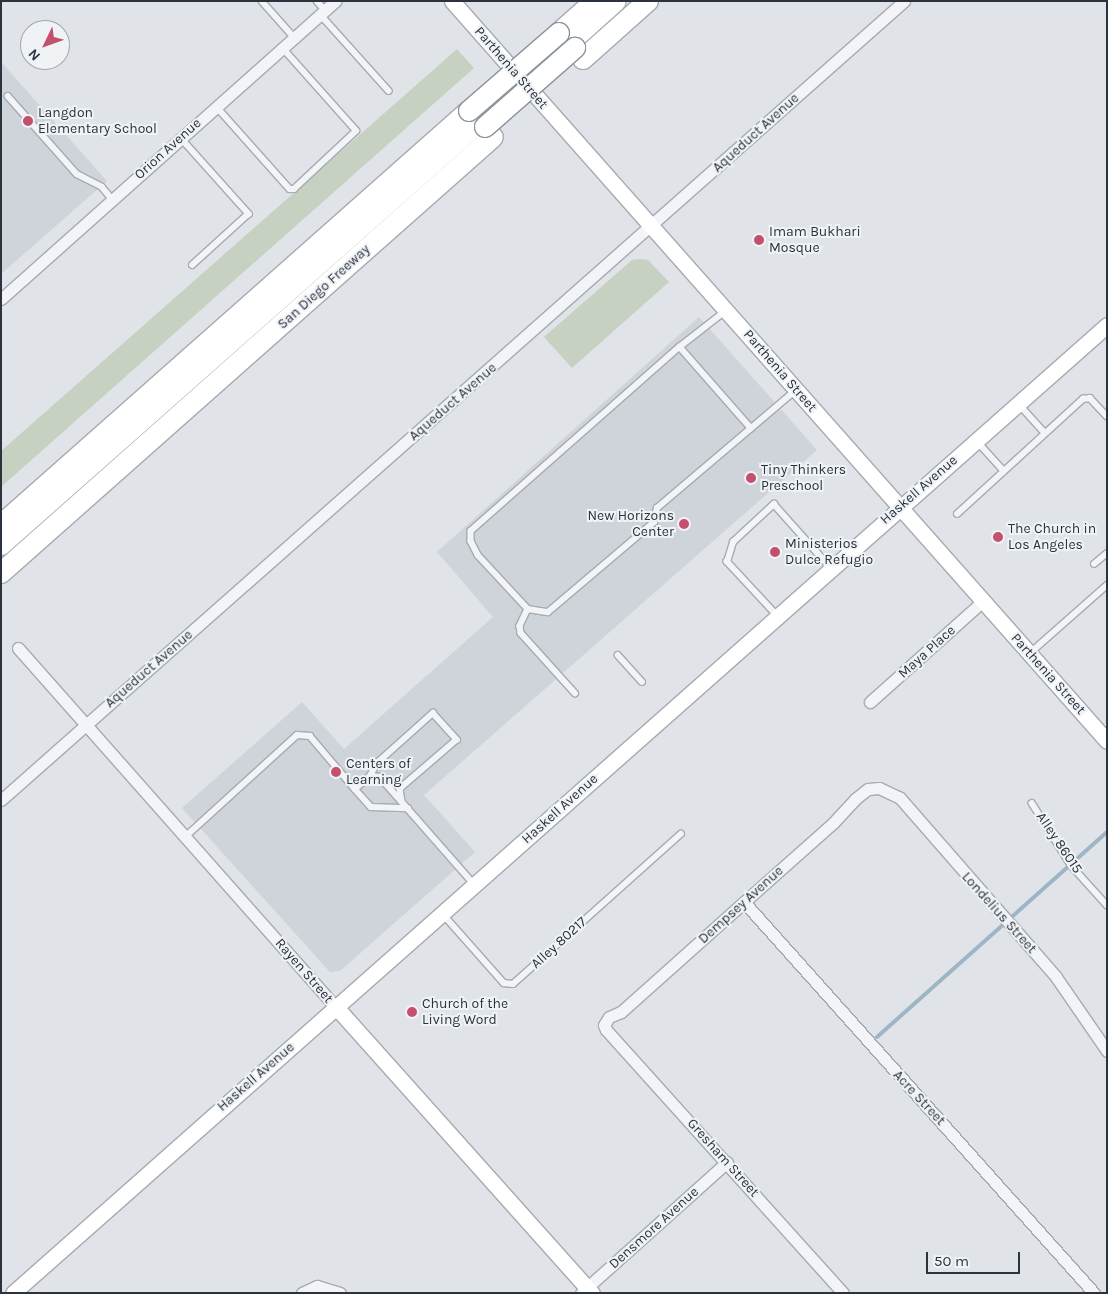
<!DOCTYPE html>
<html>
<head>
<meta charset="utf-8">
<style>
	body { margin:0 }
	#map { position:relative; width:1108px; height:1294px; overflow:hidden; background:#e0e4e8; font-family:Karla,sans-serif }
	div>[style] { position:absolute }
	[style*='--x'] { left:calc(var(--x)*1px); top:calc(var(--y)*1px); width:calc(var(--w)*1px); rotate:calc(var(--a)*1deg) }
	.built>* { inset:0; background:#cfd3da }
	.green>* { inset:0; background:#c7d1c2 }
	.stream>* { height:4px; margin:-2px; padding:0 2px; transform-origin:2px; border-radius:2px; background:#9eb5c5 }
	.roads { filter:drop-shadow(1px 0 #a6abb2) drop-shadow(-1px 0 #a6abb2) drop-shadow(0 1px #a6abb2) drop-shadow(0 -1px #a6abb2) }
	.lane>* { height:5.5px; margin:-2.75px; padding:0 2.75px; transform-origin:2.75px; border-radius:2.75px; background:#f3f4f7 }
	.street>* { height:11px; margin:-5.5px; padding:0 5.5px; transform-origin:5.5px; border-radius:5.5px; background:#f3f4f7 }
	.secondary>* { height:15px; margin:-7.5px; padding:0 7.5px; transform-origin:7.5px; border-radius:7.5px; background:#fff }
	.highway>* { height:20px; margin:-10px; padding:0 10px; transform-origin:10px; border-radius:10px; background:#fff }
	.bridges { filter:drop-shadow(1px 0 #89939d) drop-shadow(-1px 0 #89939d) drop-shadow(0 1px #89939d) drop-shadow(0 -1px #89939d) }
	.highway-bridge>* { height:20px; margin:-10px; padding:0 10px; transform-origin:10px; border-radius:10px; background:#fff }
	.dots>* { width:14px; height:14px; translate:-50% -50%; box-sizing:border-box; border:2px solid #f0f3f6; border-radius:50% }
	span { translate:-50% -50%; white-space:nowrap; text-align:center; line-height:1.15; -webkit-text-stroke:4px #f0f3f6; paint-order:stroke }
	.street-label { font-size:14px; color:#2a333e }
	.poi-label { font-size:14px; color:#2a333e }
	.left { translate:0 -50%; text-align:left }
	.right { translate:-100% -50%; text-align:right }
	.frame { position:absolute; inset:0; border:2px solid #2a333e; pointer-events:none }
	.north { position:absolute; left:20px; top:20px; width:50px; height:50px; box-sizing:border-box; background:#f0f3f6; border:1px solid #a1a6ac; border-radius:50%; rotate:228deg; font-size:14px; font-weight:700; line-height:20px; text-align:center; color:#2a333e }
	.north::after { content:''; display:block; margin:auto; width:18px; height:22px; background:#c3506c; clip-path:polygon(50% 0,100% 100%,50% 72%,0 100%) }
	.scale { position:absolute; left:926px; top:1252px; width:94px; height:22px; box-sizing:border-box; border:2px solid #2a333e; border-top:0; padding-left:6px; font-size:15px; line-height:18px; white-space:nowrap; color:#2a333e; -webkit-text-stroke:4px #f0f3f6; paint-order:stroke }
</style>
</head>
<body>
<div id="map">
	<div class="built">
		<i style="clip-path:polygon(1px 62px,107px 181px,1px 274px)"></i>
		<i style="clip-path:polygon(699px 317px,817px 450px,424px 795px,475px 852px,340px 971px,330px 972px,182px 808px,302px 702px,344px 749px,493px 617px,437px 552px)"></i>
	</div>
	<div class="green">
		<i style="clip-path:polygon(457px 49px,474px 68px,1px 487px,1px 451px)"></i>
		<i style="clip-path:polygon(640px 259px,648px 260px,669px 282px,572px 368px,544px 337px,632px 260px)"></i>
	</div>
	<div class="stream">
		<i style="--x:877;--y:1037;--w:308;--a:-41.7"></i>
	</div>
	<div class="roads">
		<div class="lane">
			<i style="--x:262;--y:1;--w:48;--a:48.4"></i>
			<i style="--x:317;--y:1;--w:12;--a:48"></i>
			<i style="--x:320;--y:14;--w:103;--a:48.1"></i>
			<i style="--x:8;--y:96;--w:104;--a:48.5"></i>
			<i style="--x:77;--y:174;--w:28;--a:27"></i>
			<i style="--x:102;--y:187;--w:16;--a:50"></i>
			<i style="--x:216;--y:106;--w:111;--a:48.3"></i>
			<i style="--x:290;--y:189;--w:4;--a:0"></i>
			<i style="--x:294;--y:189;--w:85;--a:-43.1"></i>
			<i style="--x:356;--y:131;--w:111;--a:-131.7"></i>
			<i style="--x:181;--y:138;--w:102;--a:48.2"></i>
			<i style="--x:249;--y:214;--w:76;--a:137.7"></i>
			<i style="--x:725;--y:312;--w:57;--a:142.1"></i>
			<i style="--x:680;--y:347;--w:278;--a:138.6"></i>
			<i style="--x:471;--y:531;--w:10;--a:90"></i>
			<i style="--x:471;--y:541;--w:16;--a:63"></i>
			<i style="--x:478;--y:555;--w:74;--a:47.2"></i>
			<i style="--x:528;--y:609;--w:20;--a:9"></i>
			<i style="--x:548;--y:612;--w:139;--a:-40.3"></i>
			<i style="--x:654;--y:522;--w:14;--a:-78"></i>
			<i style="--x:657;--y:508;--w:181;--a:-40.3"></i>
			<i style="--x:680;--y:347;--w:108;--a:48.8"></i>
			<i style="--x:1018;--y:403;--w:40;--a:48"></i>
			<i style="--x:977;--y:441;--w:40;--a:48"></i>
			<i style="--x:957;--y:514;--w:171;--a:-42.4"></i>
			<i style="--x:1083;--y:399;--w:7;--a:-8"></i>
			<i style="--x:1090;--y:398;--w:25;--a:47"></i>
			<i style="--x:1094;--y:564;--w:17;--a:-40"></i>
			<i style="--x:528;--y:609;--w:19;--a:115"></i>
			<i style="--x:520;--y:626;--w:7;--a:82"></i>
			<i style="--x:521;--y:633;--w:81;--a:48"></i>
			<i style="--x:777;--y:616;--w:74;--a:-132.8"></i>
			<i style="--x:727;--y:562;--w:21;--a:-73"></i>
			<i style="--x:733;--y:542;--w:56;--a:-42.8"></i>
			<i style="--x:774;--y:504;--w:86;--a:48.3"></i>
			<i style="--x:1030;--y:653;--w:103;--a:-41.4"></i>
			<i style="--x:618;--y:655;--w:36;--a:48"></i>
			<i style="--x:370;--y:776;--w:15;--a:-62"></i>
			<i style="--x:377;--y:763;--w:75;--a:-41.8"></i>
			<i style="--x:433;--y:713;--w:36;--a:48"></i>
			<i style="--x:457;--y:740;--w:75;--a:139.3"></i>
			<i style="--x:400;--y:789;--w:12;--a:81"></i>
			<i style="--x:355;--y:789;--w:24;--a:48"></i>
			<i style="--x:371;--y:807;--w:37;--a:2"></i>
			<i style="--x:1032;--y:803;--w:73;--a:57.8"></i>
			<i style="--x:1071;--y:865;--w:54;--a:48"></i>
			<i style="--x:185;--y:837;--w:151;--a:-42.3"></i>
			<i style="--x:297;--y:735;--w:13;--a:4"></i>
			<i style="--x:310;--y:736;--w:70;--a:49.7"></i>
			<i style="--x:355;--y:789;--w:20;--a:-41"></i>
			<i style="--x:370;--y:776;--w:10;--a:6"></i>
			<i style="--x:380;--y:777;--w:141;--a:48.7"></i>
			<i style="--x:443;--y:914;--w:92;--a:48.5"></i>
			<i style="--x:504;--y:983;--w:9;--a:6"></i>
			<i style="--x:513;--y:984;--w:225;--a:-41.8"></i>
		</div>
		<div class="street">
			<i style="--x:1;--y:299;--w:448;--a:-41.7"></i>
			<i style="--x:18;--y:648;--w:480;--a:48.5"></i>
			<i style="--x:870;--y:702;--w:152;--a:-41.8"></i>
			<i style="--x:1;--y:800;--w:1206;--a:-41.5"></i>
			<i style="--x:744;--y:902;--w:525;--a:48.17"></i>
			<i style="--x:302;--y:1293;--w:17;--a:-25"></i>
			<i style="--x:317;--y:1286;--w:24;--a:17"></i>
			<i style="--x:581;--y:1293;--w:196;--a:-41.9"></i>
			<i style="--x:843;--y:1293;--w:354;--a:-132"></i>
			<i style="--x:606;--y:1030;--w:5;--a:-112"></i>
			<i style="--x:604;--y:1025;--w:9;--a:-58"></i>
			<i style="--x:609;--y:1017;--w:13;--a:-23"></i>
			<i style="--x:621;--y:1012;--w:165;--a:-41.8"></i>
			<i style="--x:744;--y:902;--w:119;--a:-41.6"></i>
			<i style="--x:833;--y:823;--w:33;--a:-47"></i>
			<i style="--x:855;--y:799;--w:16;--a:-38"></i>
			<i style="--x:868;--y:789;--w:11;--a:-5"></i>
			<i style="--x:879;--y:788;--w:23;--a:25"></i>
			<i style="--x:900;--y:798;--w:237;--a:48.9"></i>
			<i style="--x:1056;--y:977;--w:90;--a:55.4"></i>
		</div>
		<div class="secondary">
			<i style="--x:452;--y:1;--w:988;--a:48.49"></i>
			<i style="--x:336;--y:1007;--w:384;--a:48.2"></i>
			<i style="--x:13;--y:1293;--w:1461;--a:-41.5"></i>
		</div>
		<div class="highway">
			<i style="--x:559;--y:33;--w:48;--a:-41.6"></i>
			<i style="--x:568;--y:44;--w:64;--a:-41.9"></i>
			<i style="--x:583;--y:59;--w:87;--a:-41.7"></i>
			<i style="--x:1;--y:525;--w:625;--a:-41.5"></i>
			<i style="--x:1;--y:545;--w:639;--a:-41.45"></i>
			<i style="--x:1;--y:573;--w:657;--a:-41.55"></i>
		</div>
	</div>
	<div class="bridges">
		<div class="highway-bridge">
			<i style="--x:469;--y:111;--w:119;--a:-40.9"></i>
			<i style="--x:485;--y:127;--w:120;--a:-41.3"></i>
		</div>
	</div>
	<div class="dots">
		<i style="left:28px;top:121px;background:#c3506c"></i>
		<i style="left:759px;top:240px;background:#c3506c"></i>
		<i style="left:751px;top:478px;background:#c3506c"></i>
		<i style="left:684px;top:524px;background:#c3506c"></i>
		<i style="left:998px;top:537px;background:#c3506c"></i>
		<i style="left:775px;top:552px;background:#c3506c"></i>
		<i style="left:336px;top:772px;background:#c3506c"></i>
		<i style="left:412px;top:1012px;background:#c3506c"></i>
	</div>
	<div class="street-label">
		<span style="left:511px;top:68px;rotate:49deg">Parthenia Street</span>
		<span style="left:756px;top:133px;rotate:-42deg">Aqueduct Avenue</span>
		<span style="left:168px;top:149px;rotate:-42deg">Orion Avenue</span>
		<span style="left:324px;top:287px;rotate:-42deg">San Diego Freeway</span>
		<span style="left:780px;top:371px;rotate:49deg">Parthenia Street</span>
		<span style="left:453px;top:402px;rotate:-41deg">Aqueduct Avenue</span>
		<span style="left:919px;top:490px;rotate:-41deg">Haskell Avenue</span>
		<span style="left:927px;top:652px;rotate:-42deg">Maya Place</span>
		<span style="left:149px;top:669px;rotate:-41deg">Aqueduct Avenue</span>
		<span style="left:1048px;top:674px;rotate:48deg">Parthenia Street</span>
		<span style="left:560px;top:809px;rotate:-42deg">Haskell Avenue</span>
		<span style="left:1059px;top:843px;rotate:56deg">Alley 86015</span>
		<span style="left:741px;top:905px;rotate:-42deg">Dempsey Avenue</span>
		<span style="left:999px;top:913px;rotate:48deg">Londelius Street</span>
		<span style="left:559px;top:943px;rotate:-42deg">Alley 80217</span>
		<span style="left:304px;top:971px;rotate:49deg">Rayen Street</span>
		<span style="left:256px;top:1077px;rotate:-41deg">Haskell Avenue</span>
		<span style="left:919px;top:1098px;rotate:47deg">Acre Street</span>
		<span style="left:723px;top:1158px;rotate:48deg">Gresham Street</span>
		<span style="left:654px;top:1228px;rotate:-42deg">Densmore Avenue</span>
	</div>
	<div class="poi-label">
		<span class="left" style="left:38px;top:121px">Langdon<br>Elementary School</span>
		<span class="left" style="left:769px;top:240px">Imam Bukhari<br>Mosque</span>
		<span class="left" style="left:761px;top:478px">Tiny Thinkers<br>Preschool</span>
		<span class="right" style="left:674px;top:524px">New Horizons<br>Center</span>
		<span class="left" style="left:1008px;top:537px">The Church in<br>Los Angeles</span>
		<span class="left" style="left:785px;top:552px">Ministerios<br>Dulce Refugio</span>
		<span class="left" style="left:346px;top:772px">Centers of<br>Learning</span>
		<span class="left" style="left:422px;top:1012px">Church of the<br>Living Word</span>
	</div>
	<div class="frame"></div>
	<div class="north">N</div>
	<div class="scale">50 m</div>
</div>
</body>
</html>
